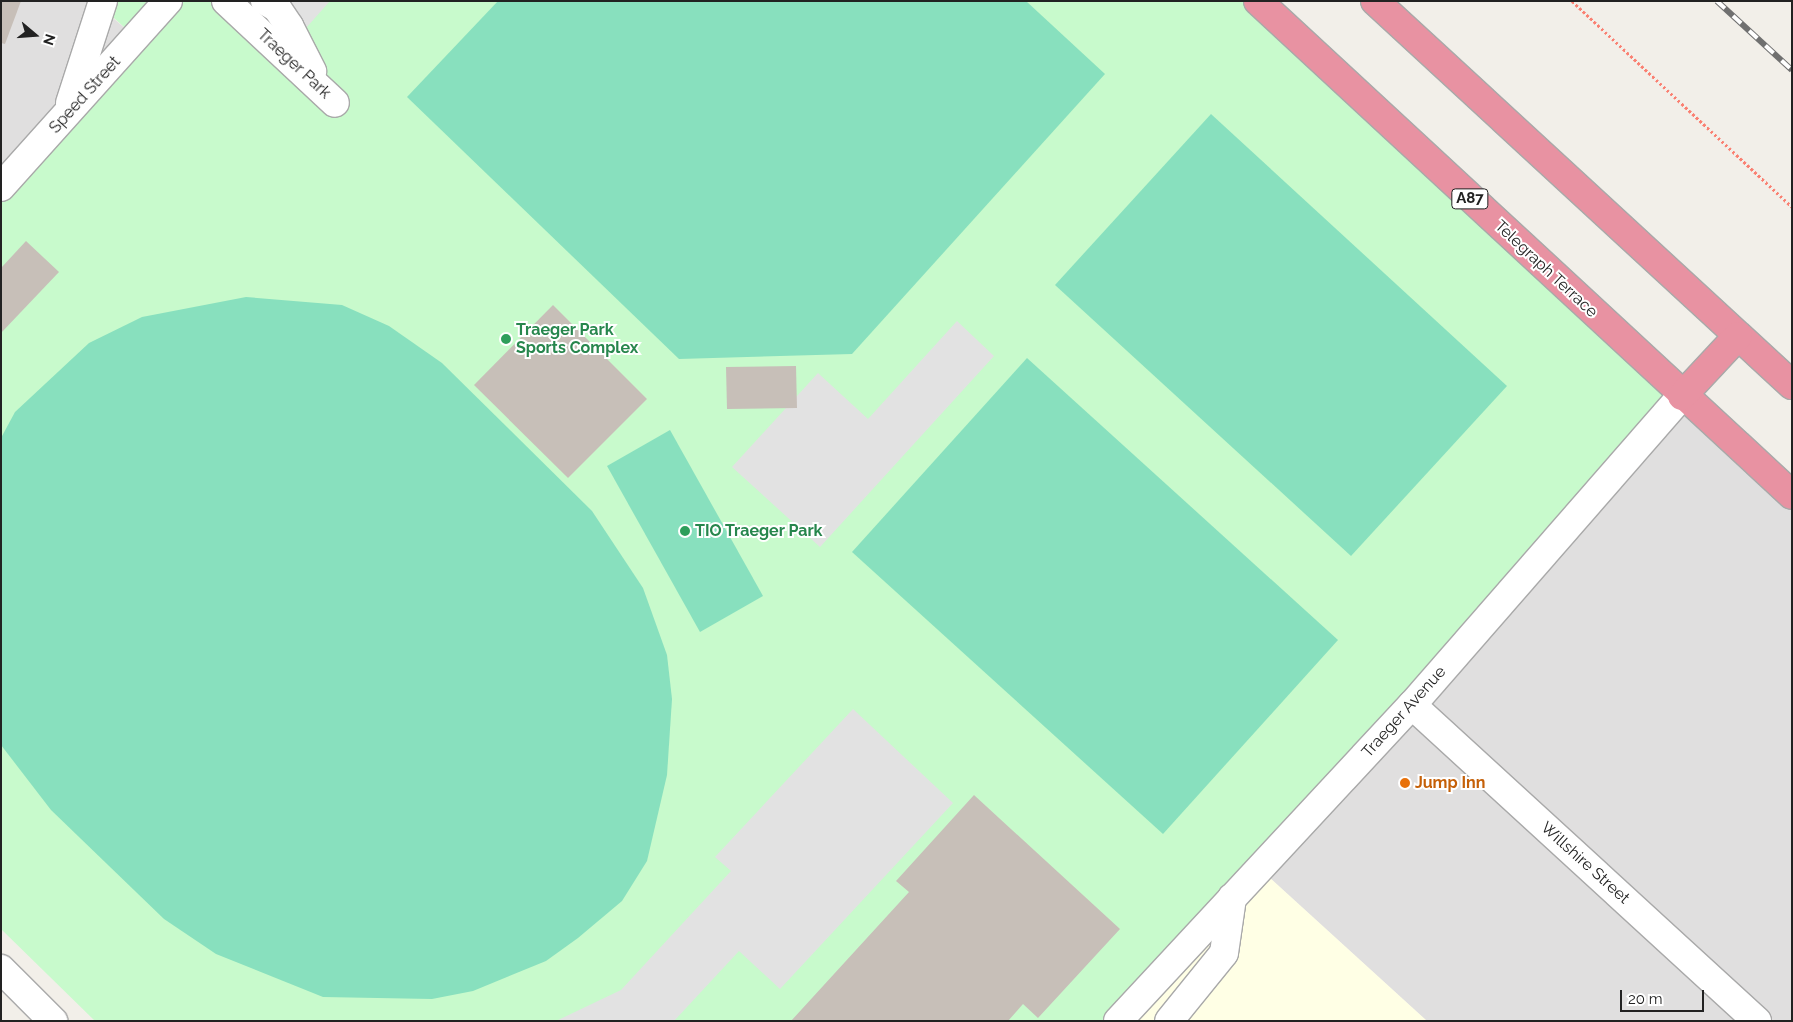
<!DOCTYPE html>
<html>
<head>
<meta charset="utf-8">
<style>
	body { margin:0 }
	#map { position:relative; width:1793px; height:1022px; overflow:hidden; background:#f2efe9; font-family:Raleway,sans-serif }
	div>[style] { position:absolute }
	[style*='--x'] { left:calc(var(--x)*1px); top:calc(var(--y)*1px); width:calc(var(--w)*1px); rotate:calc(var(--a)*1deg) }
	.residential>* { inset:0; background:#e0dfdf }
	.education>* { inset:0; background:#ffffe5 }
	.park>* { inset:0; background:#c8facc }
	.pitch>* { inset:0; background:#88e0be }
	.parking>* { inset:0; background:#e2e2e2 }
	.building>* { inset:0; background:#c7bfb8 }
	.path>* { height:3px; margin-top:-1.5px; transform-origin:0; background:repeating-linear-gradient(90deg,#fa8072 0 2.5px,transparent 0 5px) }
	.roads { filter:drop-shadow(1px 0 #a9a9a9) drop-shadow(-1px 0 #a9a9a9) drop-shadow(0 1px #a9a9a9) drop-shadow(0 -1px #a9a9a9) }
	.minor>* { height:28px; margin:-14px; padding:0 14px; transform-origin:14px; border-radius:14px; background:#fff }
	.highway>* { height:28px; margin:-14px; padding:0 14px; transform-origin:14px; border-radius:14px; background:#e892a2 }
	.rail>* { height:5.5px; margin-top:-2.75px; transform-origin:0; background:repeating-linear-gradient(90deg,#fff 0 11px,#707070 0 22px); box-sizing:border-box; border-block:1px solid #707070 }
	.dots>* { width:14px; height:14px; translate:-50% -50%; box-sizing:border-box; border:2px solid #fff; border-radius:50% }
	span { translate:-50% -50%; white-space:nowrap; text-align:center; line-height:1.15; -webkit-text-stroke:4px #fff; paint-order:stroke }
	.shield-label span { padding:1px 4px; background:#fff; border:1px solid; border-radius:4px; -webkit-text-stroke-width:0 }
	.shield-label { font-size:15px; color:#222; font-weight:700 }
	.street-label { font-size:16px; color:#222 }
	.leisure-label { font-size:16px; color:#27864d; font-weight:700 }
	.left { translate:0 -50%; text-align:left }
	.food-label { font-size:16px; color:#c56008; font-weight:700 }
	.frame { position:absolute; inset:0; border:2px solid #222; pointer-events:none }
	.north { position:absolute; left:10px; top:10px; width:50px; height:50px; -webkit-text-stroke:4px #fff; paint-order:stroke; rotate:108deg; font-size:14px; font-weight:700; line-height:20px; text-align:center; color:#222 }
	.north::after { content:''; display:block; margin:auto; width:18px; height:22px; background:#222; clip-path:polygon(50% 0,100% 100%,50% 72%,0 100%) }
	.scale { position:absolute; left:1620px; top:990px; width:84px; height:22px; box-sizing:border-box; border:2px solid #222; border-top:0; padding-left:6px; font-size:15px; line-height:18px; white-space:nowrap; color:#222; -webkit-text-stroke:4px #fff; paint-order:stroke }
</style>
</head>
<body>
<div id="map">
	<div class="residential">
		<i style="clip-path:polygon(1px 1px,93px 1px,134px 36px,1px 187px)"></i>
		<i style="clip-path:polygon(1682px 396px,1792px 495px,1792px 1021px,1427px 1021px,1259px 868px)"></i>
	</div>
	<div class="education">
		<i style="clip-path:polygon(1259px 868px,1427px 1021px,1118px 1021px)"></i>
	</div>
	<div class="park">
		<i style="clip-path:polygon(95px 1px,1258px 1px,1682px 396px,1118px 1021px,95px 1021px,1px 929px,1px 187px,134px 36px)"></i>
	</div>
	<div class="pitch">
		<i style="clip-path:polygon(498px 1px,1026px 1px,1105px 74px,852px 354px,679px 359px,407px 97px)"></i>
		<i style="clip-path:polygon(1211px 114px,1507px 386px,1351px 556px,1055px 285px)"></i>
		<i style="clip-path:polygon(246px 297px,342px 305px,389px 326px,442px 363px,592px 511px,643px 588px,667px 655px,672px 699px,667px 775px,647px 861px,622px 901px,578px 938px,546px 961px,473px 991px,432px 999px,323px 997px,216px 954px,164px 919px,51px 810px,1px 745px,1px 438px,15px 412px,89px 343px,142px 317px)"></i>
		<i style="clip-path:polygon(1027px 358px,1338px 640px,1163px 834px,852px 552px)"></i>
		<i style="clip-path:polygon(670px 430px,763px 596px,700px 632px,607px 466px)"></i>
	</div>
	<div class="parking">
		<i style="clip-path:polygon(236px 1px,330px 1px,306px 28px,270px 42px)"></i>
		<i style="clip-path:polygon(957px 321px,994px 356px,820px 547px,732px 467px,818px 373px,868px 419px)"></i>
		<i style="clip-path:polygon(853px 709px,953px 803px,780px 989px,739px 951px,674px 1021px,556px 1021px,621px 990px,731px 871px,715px 857px)"></i>
	</div>
	<div class="building">
		<i style="clip-path:polygon(1px 1px,21px 1px,5px 44px,1px 43px)"></i>
		<i style="clip-path:polygon(26px 241px,59px 272px,1px 333px,1px 268px)"></i>
		<i style="clip-path:polygon(553px 305px,647px 399px,568px 478px,474px 385px)"></i>
		<i style="clip-path:polygon(796px 366px,797px 408px,727px 409px,726px 367px)"></i>
		<i style="clip-path:polygon(974px 795px,1120px 929px,1038px 1018px,1023px 1004px,1008px 1021px,791px 1021px,909px 892px,896px 881px)"></i>
	</div>
	<div class="path">
		<i style="--x:1572;--y:1;--w:301;--a:43.1"></i>
	</div>
	<div class="roads">
		<div class="minor">
			<i style="--x:226;--y:1;--w:149;--a:43.1"></i>
			<i style="--x:265;--y:1;--w:14;--a:30"></i>
			<i style="--x:277;--y:8;--w:22;--a:56"></i>
			<i style="--x:289;--y:26;--w:51;--a:62.9"></i>
			<i style="--x:70;--y:103;--w:107;--a:-72.1"></i>
			<i style="--x:1;--y:187;--w:250;--a:-48.1"></i>
			<i style="--x:1412;--y:705;--w:468;--a:42.5"></i>
			<i style="--x:1;--y:969;--w:74;--a:45"></i>
			<i style="--x:1118;--y:1021;--w:432;--a:-47.1"></i>
			<i style="--x:1412;--y:705;--w:410;--a:-48.9"></i>
			<i style="--x:1169;--y:1021;--w:87;--a:-51"></i>
			<i style="--x:1224;--y:953;--w:56;--a:-81.7"></i>
		</div>
		<div class="highway">
			<i style="--x:1258;--y:1;--w:727;--a:42.77"></i>
			<i style="--x:1375;--y:1;--w:567;--a:42.64"></i>
			<i style="--x:1682;--y:396;--w:82;--a:-47"></i>
		</div>
	</div>
	<div class="rail">
		<i style="--x:1717;--y:1;--w:102;--a:42.6"></i>
	</div>
	<div class="dots">
		<i style="left:506px;top:339px;background:#2e9e5b"></i>
		<i style="left:685px;top:531px;background:#2e9e5b"></i>
		<i style="left:1405px;top:783px;background:#e8710a"></i>
	</div>
	<div class="shield-label">
		<span style="left:1470px;top:199px">A87</span>
	</div>
	<div class="street-label">
		<span style="left:294px;top:64px;rotate:43deg">Traeger Park</span>
		<span style="left:85px;top:95px;rotate:-48deg">Speed Street</span>
		<span style="left:1546px;top:269px;rotate:43deg">Telegraph Terrace</span>
		<span style="left:1404px;top:712px;rotate:-48deg">Traeger Avenue</span>
		<span style="left:1585px;top:863px;rotate:42deg">Willshire Street</span>
	</div>
	<div class="leisure-label">
		<span class="left" style="left:516px;top:339px">Traeger Park<br>Sports Complex</span>
		<span class="left" style="left:695px;top:531px">TIO Traeger Park</span>
	</div>
	<div class="food-label">
		<span class="left" style="left:1415px;top:783px">Jump Inn</span>
	</div>
	<div class="frame"></div>
	<div class="north">N</div>
	<div class="scale">20 m</div>
</div>
</body>
</html>
